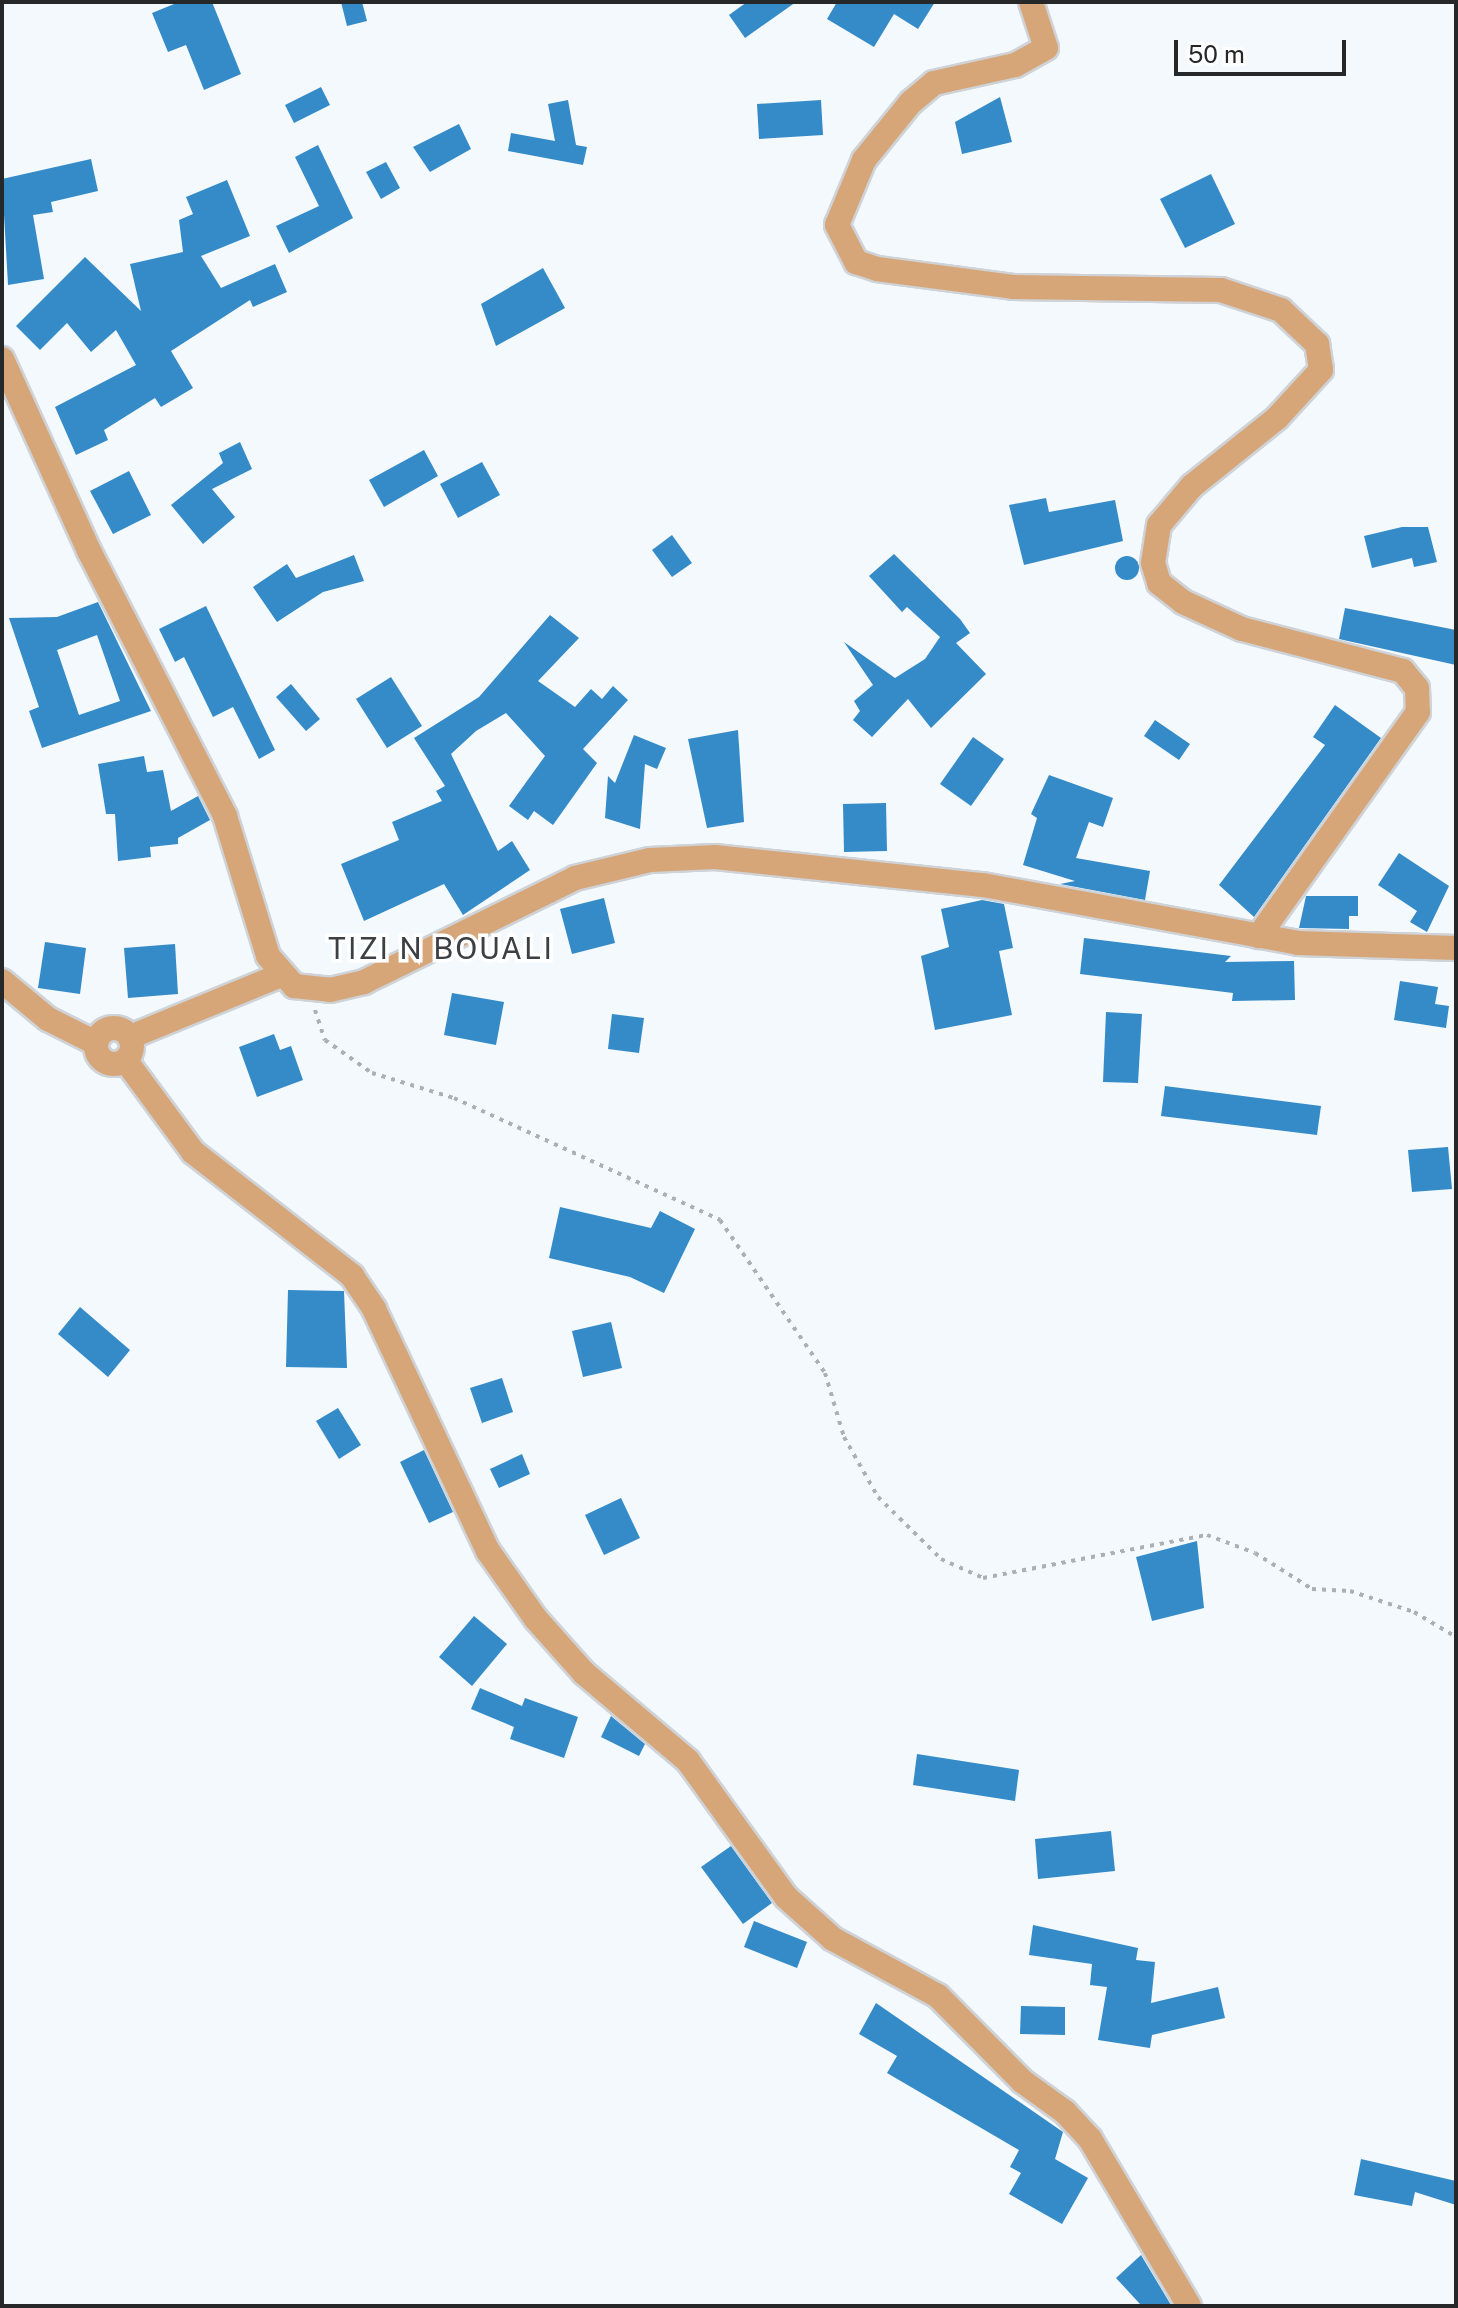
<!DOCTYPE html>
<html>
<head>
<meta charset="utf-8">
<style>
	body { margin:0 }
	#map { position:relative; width:1458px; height:2308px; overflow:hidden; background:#f4f9fd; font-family:"Public Sans",sans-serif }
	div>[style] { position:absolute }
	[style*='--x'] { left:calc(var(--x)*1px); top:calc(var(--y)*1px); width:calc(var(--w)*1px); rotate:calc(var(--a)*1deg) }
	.building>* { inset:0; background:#348bc8 }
	.round { border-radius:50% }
	.path>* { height:4px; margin-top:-2px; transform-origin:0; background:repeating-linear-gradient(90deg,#acb0b3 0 4px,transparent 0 10px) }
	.roads { filter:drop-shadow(2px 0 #cfd3d7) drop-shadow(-2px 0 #cfd3d7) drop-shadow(0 2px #cfd3d7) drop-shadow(0 -2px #cfd3d7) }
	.minor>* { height:24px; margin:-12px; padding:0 12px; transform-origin:12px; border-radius:12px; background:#d6a679 }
	.minor>.ring { margin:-12px; padding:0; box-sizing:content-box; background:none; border:24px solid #d6a679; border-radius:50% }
	span { translate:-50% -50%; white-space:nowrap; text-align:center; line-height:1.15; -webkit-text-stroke:7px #fff; paint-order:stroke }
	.quarter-label { font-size:30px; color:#3c4044; letter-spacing:2px }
	.frame { position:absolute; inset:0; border:4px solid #252729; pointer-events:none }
	.scale { position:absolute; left:1174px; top:40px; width:172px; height:36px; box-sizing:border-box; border:4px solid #252729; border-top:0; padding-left:10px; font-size:24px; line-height:28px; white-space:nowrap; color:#252729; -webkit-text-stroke:6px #fff; paint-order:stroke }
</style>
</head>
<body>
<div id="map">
	<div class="building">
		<i style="clip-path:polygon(179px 2px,212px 2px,241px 74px,204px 90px,186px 45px,168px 52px,152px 13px)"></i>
		<i style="clip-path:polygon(341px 2px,362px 2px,367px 21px,347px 26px)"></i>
		<i style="clip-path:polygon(747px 2px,796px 2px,745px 38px,729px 15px)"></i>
		<i style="clip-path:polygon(837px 2px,935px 2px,918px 29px,894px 14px,874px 47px,827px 19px)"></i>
		<i style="clip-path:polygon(321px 87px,330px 105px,294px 123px,285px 105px)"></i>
		<i style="clip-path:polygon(1000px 97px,1012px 142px,962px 154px,955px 122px)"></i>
		<i style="clip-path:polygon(568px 100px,576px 145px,587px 147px,583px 165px,508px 151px,511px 133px,555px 141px,548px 104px)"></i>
		<i style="clip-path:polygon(821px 100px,823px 135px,759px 139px,757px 104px)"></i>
		<i style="clip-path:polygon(459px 124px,471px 149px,430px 172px,413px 147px)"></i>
		<i style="clip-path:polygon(318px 145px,353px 218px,289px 253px,276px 226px,319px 206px,295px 157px)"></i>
		<i style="clip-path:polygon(91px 159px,98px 191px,51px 202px,53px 212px,33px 215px,44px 279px,8px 285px,2px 179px)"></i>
		<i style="clip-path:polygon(386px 162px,400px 188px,381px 199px,366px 172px)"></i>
		<i style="clip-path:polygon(1211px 174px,1235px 224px,1185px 248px,1160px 199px)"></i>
		<i style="clip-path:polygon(227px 180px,250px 236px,201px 256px,221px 288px,275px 264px,287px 292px,253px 307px,250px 300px,171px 351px,193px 388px,161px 407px,155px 398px,104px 430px,108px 440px,76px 455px,55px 407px,136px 365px,116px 330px,91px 352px,67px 323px,40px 350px,16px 326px,85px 257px,141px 311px,130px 264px,183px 252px,179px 220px,193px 214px,186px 197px)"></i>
		<i style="clip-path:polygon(543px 268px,565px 308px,496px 346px,481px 304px)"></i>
		<i style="clip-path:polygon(240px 442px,252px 469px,212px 489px,235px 517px,203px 544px,171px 505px,223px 463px,219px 453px)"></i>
		<i style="clip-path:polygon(424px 450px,438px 476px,384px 507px,369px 480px)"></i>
		<i style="clip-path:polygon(482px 462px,500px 495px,458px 518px,440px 484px)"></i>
		<i style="clip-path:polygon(129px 471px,151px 515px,113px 534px,90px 491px)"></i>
		<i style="clip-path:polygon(1046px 498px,1049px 512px,1115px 500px,1123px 541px,1024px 565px,1009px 505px)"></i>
		<i style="clip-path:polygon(1402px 527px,1428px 527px,1437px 562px,1414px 567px,1412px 558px,1372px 568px,1364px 536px)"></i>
		<i style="clip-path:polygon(672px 535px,692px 563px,672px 577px,652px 550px)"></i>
		<i style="clip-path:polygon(894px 554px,960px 619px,970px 633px,956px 643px,986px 674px,931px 728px,908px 699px,872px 737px,853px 720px,860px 711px,854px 701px,873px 685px,844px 642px,895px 678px,925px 659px,940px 637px,907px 607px,902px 612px,869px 576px)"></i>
		<i style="clip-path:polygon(354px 555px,364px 581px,323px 592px,277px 622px,253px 587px,287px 564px,296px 578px)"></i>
		<i class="round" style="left:1115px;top:556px;width:24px;height:24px"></i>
		<i style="clip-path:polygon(evenodd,98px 602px,151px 711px,42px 748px,29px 711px,39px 707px,9px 618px,57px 617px,98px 602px,97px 635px,120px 701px,79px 715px,57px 650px,97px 635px)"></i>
		<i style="clip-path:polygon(206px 606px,275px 750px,259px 759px,233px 707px,213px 717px,184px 657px,175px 662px,159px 629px)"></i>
		<i style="clip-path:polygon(1345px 608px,1456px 630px,1456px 665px,1339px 639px)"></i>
		<i style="clip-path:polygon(550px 615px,579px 638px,538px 681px,575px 707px,591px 689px,602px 699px,613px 686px,628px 700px,583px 749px,597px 763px,553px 825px,534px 811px,528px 820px,509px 806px,545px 756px,506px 713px,476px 731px,451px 754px,498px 851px,512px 841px,530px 870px,463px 915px,444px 884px,364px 921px,341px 864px,399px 840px,392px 822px,442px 801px,436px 791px,445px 786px,414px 738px,479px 697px)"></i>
		<i style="clip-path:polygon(391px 677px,422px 726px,387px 748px,356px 699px)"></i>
		<i style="clip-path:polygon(291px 684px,320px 719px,306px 731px,276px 697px)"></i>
		<i style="clip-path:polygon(1335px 705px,1381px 738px,1254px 917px,1219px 885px,1325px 745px,1313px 737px)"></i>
		<i style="clip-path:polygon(1155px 720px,1190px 744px,1179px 760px,1144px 736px)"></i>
		<i style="clip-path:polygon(738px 730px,744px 822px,707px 828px,688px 739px)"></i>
		<i style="clip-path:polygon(634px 735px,666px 748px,657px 769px,645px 764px,640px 829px,605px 818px,608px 776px,615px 783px)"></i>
		<i style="clip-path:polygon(973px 737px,1004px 759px,971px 806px,940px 784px)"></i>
		<i style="clip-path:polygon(144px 756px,147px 772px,163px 770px,171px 811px,198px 796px,210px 820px,178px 838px,178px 844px,150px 847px,151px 857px,118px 861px,115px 814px,106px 814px,98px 764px)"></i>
		<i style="clip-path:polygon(1049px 775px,1113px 798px,1103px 827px,1089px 822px,1076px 858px,1150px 871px,1145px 900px,1060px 884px,1075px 881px,1023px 865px,1037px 818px,1031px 814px)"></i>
		<i style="clip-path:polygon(886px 803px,887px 851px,844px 852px,843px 804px)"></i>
		<i style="clip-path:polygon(1399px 853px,1449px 886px,1427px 932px,1410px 922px,1417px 911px,1378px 885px)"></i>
		<i style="clip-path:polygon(1306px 896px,1358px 896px,1358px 916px,1349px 916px,1349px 929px,1299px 928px)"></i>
		<i style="clip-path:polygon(604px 898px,615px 943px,572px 954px,560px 909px)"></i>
		<i style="clip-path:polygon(982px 900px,1004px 904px,1013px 948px,999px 951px,1012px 1015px,935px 1030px,921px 956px,949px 947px,941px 909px)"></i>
		<i style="clip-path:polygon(1084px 938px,1231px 956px,1225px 962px,1294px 961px,1295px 1000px,1232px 1001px,1233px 993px,1080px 974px)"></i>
		<i style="clip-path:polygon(45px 942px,86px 948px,80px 994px,38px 988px)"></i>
		<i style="clip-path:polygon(175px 944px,178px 994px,128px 998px,124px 948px)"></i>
		<i style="clip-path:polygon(1400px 981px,1438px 987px,1435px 1004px,1449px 1006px,1446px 1028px,1394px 1020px)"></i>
		<i style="clip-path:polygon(452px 993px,504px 1002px,496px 1045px,444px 1035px)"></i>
		<i style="clip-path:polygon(1106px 1012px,1142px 1014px,1138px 1083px,1103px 1082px)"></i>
		<i style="clip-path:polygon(612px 1014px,644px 1018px,639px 1053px,608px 1049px)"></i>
		<i style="clip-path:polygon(274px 1034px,280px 1050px,291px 1046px,303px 1080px,257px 1097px,239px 1047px)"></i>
		<i style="clip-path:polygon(1165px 1086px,1321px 1106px,1317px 1135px,1161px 1116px)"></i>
		<i style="clip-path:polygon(1448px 1147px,1452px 1189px,1412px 1192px,1408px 1150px)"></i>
		<i style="clip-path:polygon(560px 1207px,651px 1228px,660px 1211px,695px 1229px,664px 1293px,630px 1277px,549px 1258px)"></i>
		<i style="clip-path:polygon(288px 1290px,344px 1291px,347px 1368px,286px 1367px)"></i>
		<i style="clip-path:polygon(80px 1307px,130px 1350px,108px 1377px,58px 1334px)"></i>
		<i style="clip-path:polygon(611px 1322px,622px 1368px,583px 1377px,572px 1331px)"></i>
		<i style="clip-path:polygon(502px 1378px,513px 1412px,482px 1423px,470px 1388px)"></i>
		<i style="clip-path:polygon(338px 1408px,361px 1445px,339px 1459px,316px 1421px)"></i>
		<i style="clip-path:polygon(424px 1450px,453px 1512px,429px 1523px,400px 1462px)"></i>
		<i style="clip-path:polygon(522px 1454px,530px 1474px,499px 1488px,490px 1469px)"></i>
		<i style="clip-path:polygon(621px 1498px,640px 1538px,604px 1555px,585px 1515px)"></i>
		<i style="clip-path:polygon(1197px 1541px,1204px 1608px,1152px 1621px,1136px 1557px)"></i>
		<i style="clip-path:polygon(474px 1616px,507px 1644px,472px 1686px,439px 1657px)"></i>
		<i style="clip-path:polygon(480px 1688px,522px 1706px,525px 1698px,578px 1717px,564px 1758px,510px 1739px,514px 1727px,471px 1709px)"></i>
		<i style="clip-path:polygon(611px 1716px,645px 1744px,639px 1756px,601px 1737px)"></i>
		<i style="clip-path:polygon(917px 1754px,1019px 1770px,1015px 1801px,913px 1785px)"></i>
		<i style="clip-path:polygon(1111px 1831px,1115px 1871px,1038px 1879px,1035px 1839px)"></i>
		<i style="clip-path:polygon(731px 1846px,772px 1903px,743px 1924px,701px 1867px)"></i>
		<i style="clip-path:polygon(754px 1921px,807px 1942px,797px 1968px,744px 1947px)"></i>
		<i style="clip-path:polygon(1033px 1925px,1138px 1948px,1136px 1960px,1155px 1962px,1151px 2003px,1218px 1987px,1225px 2018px,1152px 2035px,1150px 2048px,1098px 2040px,1107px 1987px,1090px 1985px,1092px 1964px,1029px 1955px)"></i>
		<i style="clip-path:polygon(876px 2003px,1063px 2132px,1055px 2159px,1088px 2178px,1062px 2224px,1009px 2194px,1021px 2173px,1010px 2167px,1019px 2150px,887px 2073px,897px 2056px,859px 2034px)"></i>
		<i style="clip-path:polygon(1021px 2006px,1065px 2007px,1065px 2035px,1020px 2034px)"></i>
		<i style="clip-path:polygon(1361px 2159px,1456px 2181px,1456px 2205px,1415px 2192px,1412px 2206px,1354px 2195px)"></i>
		<i style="clip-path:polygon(1141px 2255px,1171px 2305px,1171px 2306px,1140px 2304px,1116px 2278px)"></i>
	</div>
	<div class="path">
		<i style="--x:315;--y:1010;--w:32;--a:72"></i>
		<i style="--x:325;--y:1040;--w:57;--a:35.1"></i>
		<i style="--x:372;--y:1073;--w:86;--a:17"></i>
		<i style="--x:454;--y:1098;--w:293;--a:24.6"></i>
		<i style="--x:720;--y:1220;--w:186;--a:55.5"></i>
		<i style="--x:825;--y:1373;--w:67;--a:73.5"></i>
		<i style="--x:844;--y:1437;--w:69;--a:60.5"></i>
		<i style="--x:878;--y:1497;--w:88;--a:44.5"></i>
		<i style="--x:941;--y:1559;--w:46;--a:24.3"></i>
		<i style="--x:983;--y:1578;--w:228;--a:-10.9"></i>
		<i style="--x:1207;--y:1535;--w:51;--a:20.6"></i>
		<i style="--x:1255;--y:1553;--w:67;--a:32.3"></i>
		<i style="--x:1312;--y:1589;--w:38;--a:3"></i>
		<i style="--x:1350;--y:1591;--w:67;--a:18.2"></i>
		<i style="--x:1414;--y:1612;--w:49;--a:30.8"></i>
	</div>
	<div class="roads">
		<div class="minor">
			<i style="--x:1031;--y:2;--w:48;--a:71.9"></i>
			<i style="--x:1046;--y:48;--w:35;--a:151"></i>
			<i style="--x:1015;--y:65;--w:83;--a:167.5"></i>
			<i style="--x:934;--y:83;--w:30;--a:140"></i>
			<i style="--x:911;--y:102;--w:75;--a:129"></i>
			<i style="--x:864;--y:160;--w:70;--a:112.6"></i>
			<i style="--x:837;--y:225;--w:42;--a:62.8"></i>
			<i style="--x:856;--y:262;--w:22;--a:18"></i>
			<i style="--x:877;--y:269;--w:137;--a:7.5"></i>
			<i style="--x:1013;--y:287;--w:208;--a:0.8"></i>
			<i style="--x:1221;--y:290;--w:63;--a:18.4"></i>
			<i style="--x:1281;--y:310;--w:50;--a:43.4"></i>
			<i style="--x:1317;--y:344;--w:26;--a:81"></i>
			<i style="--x:1321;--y:370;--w:65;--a:132.5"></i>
			<i style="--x:1277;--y:418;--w:109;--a:141.3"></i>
			<i style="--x:1192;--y:486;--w:51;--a:130.2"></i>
			<i style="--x:1159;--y:525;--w:38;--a:99"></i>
			<i style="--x:1153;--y:563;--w:21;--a:73"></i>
			<i style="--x:1159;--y:583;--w:31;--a:38"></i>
			<i style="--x:1183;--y:602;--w:65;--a:24.6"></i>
			<i style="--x:1242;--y:629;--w:166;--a:14.6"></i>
			<i style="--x:1403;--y:671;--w:22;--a:51"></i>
			<i style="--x:1417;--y:688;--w:24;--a:88"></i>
			<i style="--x:1418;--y:712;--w:275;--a:125.4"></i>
			<i style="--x:2;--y:359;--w:211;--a:65.6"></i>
			<i style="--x:89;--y:551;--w:298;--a:62.8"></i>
			<i style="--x:225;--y:816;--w:146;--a:72.9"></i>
			<i style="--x:268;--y:956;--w:40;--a:49"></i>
			<i style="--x:294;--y:986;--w:36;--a:6"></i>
			<i style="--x:330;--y:990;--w:35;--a:-13"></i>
			<i style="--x:364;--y:982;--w:235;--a:-26.2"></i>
			<i style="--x:575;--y:878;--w:77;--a:-13.5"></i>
			<i style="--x:650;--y:860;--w:65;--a:-2.6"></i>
			<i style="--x:715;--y:857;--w:269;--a:6"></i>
			<i style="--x:983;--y:885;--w:320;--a:10.4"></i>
			<i style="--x:1298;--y:943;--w:158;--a:1.8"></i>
			<i style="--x:2;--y:981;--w:60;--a:39.6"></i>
			<i style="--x:48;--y:1019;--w:54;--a:26.6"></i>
			<i class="ring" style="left:96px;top:1028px;width:12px;height:12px"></i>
			<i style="--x:130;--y:1037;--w:163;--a:-22.3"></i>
			<i style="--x:126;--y:1061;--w:113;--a:53.6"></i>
			<i style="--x:193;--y:1152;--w:202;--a:37.9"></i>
			<i style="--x:352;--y:1276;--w:40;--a:56"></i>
			<i style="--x:374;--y:1309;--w:268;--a:64.8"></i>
			<i style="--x:488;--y:1551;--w:83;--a:54.8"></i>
			<i style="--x:536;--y:1619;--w:72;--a:48.4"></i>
			<i style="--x:584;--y:1673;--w:136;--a:40.2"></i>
			<i style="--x:688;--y:1761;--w:168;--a:54.2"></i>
			<i style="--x:786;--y:1897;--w:63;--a:41.8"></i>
			<i style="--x:833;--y:1939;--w:119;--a:28.5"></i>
			<i style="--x:938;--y:1996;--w:120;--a:45.3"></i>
			<i style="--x:1022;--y:2081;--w:53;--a:35.8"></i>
			<i style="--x:1065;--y:2112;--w:37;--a:47"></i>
			<i style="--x:1090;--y:2139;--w:194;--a:59.3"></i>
		</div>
	</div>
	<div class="quarter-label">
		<span style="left:441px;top:948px">TIZI N BOUALI</span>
	</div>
	<div class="frame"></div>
	<div class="scale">50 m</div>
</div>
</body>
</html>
